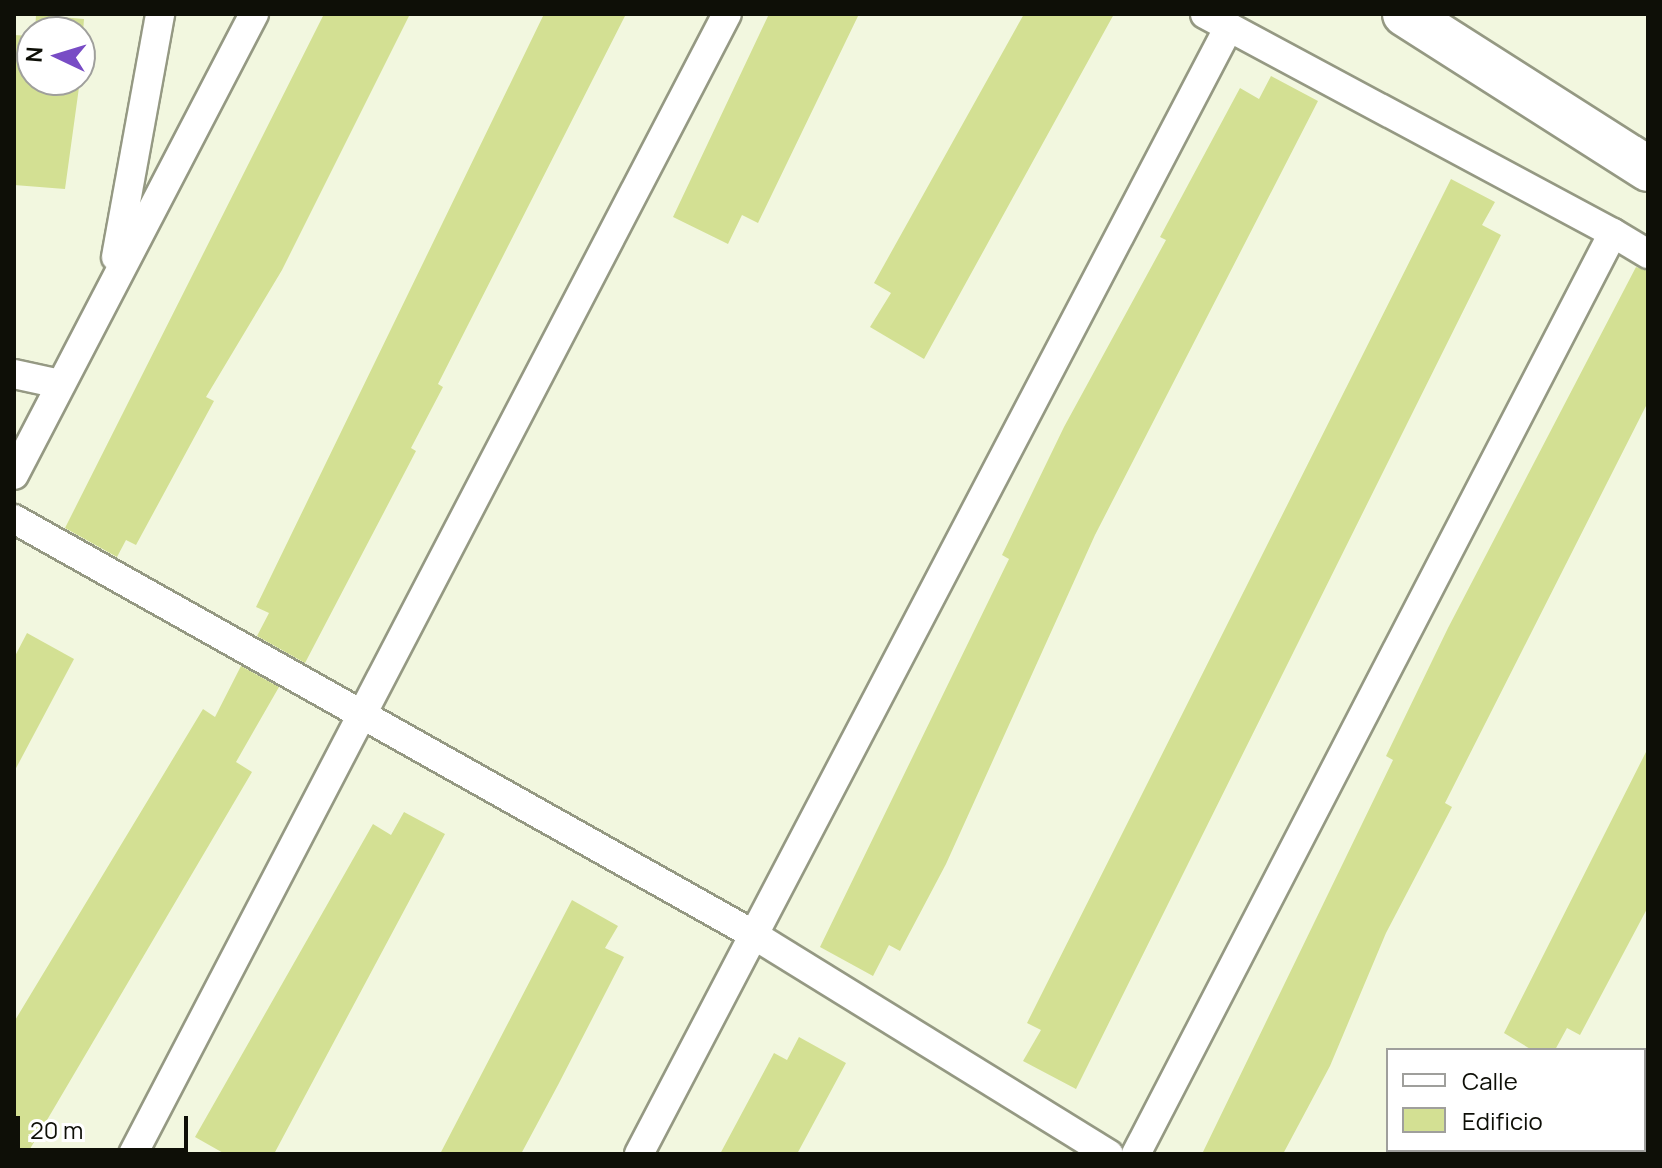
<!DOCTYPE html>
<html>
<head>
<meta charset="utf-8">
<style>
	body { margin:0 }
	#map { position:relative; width:1662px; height:1168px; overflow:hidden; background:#f2f7df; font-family:Manrope,sans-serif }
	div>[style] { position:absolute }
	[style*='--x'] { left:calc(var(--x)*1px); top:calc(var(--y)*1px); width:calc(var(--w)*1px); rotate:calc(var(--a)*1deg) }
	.building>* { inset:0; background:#d3e093 }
	.roads { filter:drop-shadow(2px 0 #959983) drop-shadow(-2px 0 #959983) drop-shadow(0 2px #959983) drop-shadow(0 -2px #959983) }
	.service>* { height:28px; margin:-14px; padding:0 14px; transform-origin:14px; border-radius:14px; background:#fff }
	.minor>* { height:44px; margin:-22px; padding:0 22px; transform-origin:22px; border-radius:22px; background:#fff }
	span { translate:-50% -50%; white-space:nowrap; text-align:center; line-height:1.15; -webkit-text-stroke:7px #fff; paint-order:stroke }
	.frame { position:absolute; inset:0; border:16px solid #0e0f07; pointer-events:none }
	.legend { position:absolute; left:1386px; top:1048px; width:260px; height:104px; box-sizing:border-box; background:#fff; border:2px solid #9f9f9c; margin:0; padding:10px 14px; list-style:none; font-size:24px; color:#0e0f07 }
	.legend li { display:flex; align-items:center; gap:16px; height:40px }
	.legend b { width:40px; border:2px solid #9f9f9c }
	.north { position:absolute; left:16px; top:16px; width:80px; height:80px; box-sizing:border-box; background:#fff; border:2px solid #9f9f9c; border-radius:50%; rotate:274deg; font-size:22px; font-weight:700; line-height:32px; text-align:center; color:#0e0f07 }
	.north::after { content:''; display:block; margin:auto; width:28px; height:36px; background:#784cc5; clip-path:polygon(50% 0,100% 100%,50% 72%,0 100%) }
	.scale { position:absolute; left:16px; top:1116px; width:172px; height:36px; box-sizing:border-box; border:4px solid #0e0f07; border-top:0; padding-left:10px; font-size:24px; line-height:28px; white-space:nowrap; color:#0e0f07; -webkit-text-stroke:6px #fff; paint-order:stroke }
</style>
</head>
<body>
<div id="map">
	<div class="building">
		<i style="clip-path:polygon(324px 14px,410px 14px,282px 270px,206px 397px,214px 401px,136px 545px,126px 540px,117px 557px,65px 528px)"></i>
		<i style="clip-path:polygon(544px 14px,626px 14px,438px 384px,443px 387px,411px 448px,416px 451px,305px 663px,257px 636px,269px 613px,256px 607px)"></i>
		<i style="clip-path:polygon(769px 14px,859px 14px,758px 223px,742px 215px,728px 244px,673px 217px)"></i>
		<i style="clip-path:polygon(1024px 14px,1114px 14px,924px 359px,870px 327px,891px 293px,874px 283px)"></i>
		<i style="clip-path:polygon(36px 15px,84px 19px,80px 74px,80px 32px,35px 32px)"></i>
		<i style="clip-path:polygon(14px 35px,32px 36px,32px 80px,80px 80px,65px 189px,14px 185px)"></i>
		<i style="clip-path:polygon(1271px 76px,1318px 101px,1095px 535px,946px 864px,900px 951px,889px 945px,873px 976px,820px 947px,1009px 559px,1002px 555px,1064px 427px,1166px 240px,1160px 237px,1240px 88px,1259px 99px)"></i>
		<i style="clip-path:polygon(1451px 179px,1495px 202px,1482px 225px,1501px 235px,1076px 1089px,1023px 1061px,1041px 1030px,1027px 1023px)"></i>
		<i style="clip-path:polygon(1636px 267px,1648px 271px,1648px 402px,1445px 803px,1452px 807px,1386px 933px,1330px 1066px,1283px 1154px,1202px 1154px,1393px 760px,1386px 756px,1448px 628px)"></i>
		<i style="clip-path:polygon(27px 633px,74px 659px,14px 772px,14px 658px)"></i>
		<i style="clip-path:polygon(241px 666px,279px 687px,236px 762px,252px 772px,27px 1154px,14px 1154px,14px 1022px,203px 709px,215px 717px)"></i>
		<i style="clip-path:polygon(1648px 748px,1648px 907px,1580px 1035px,1567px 1028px,1555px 1050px,1532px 1050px,1504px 1033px)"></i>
		<i style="clip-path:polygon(404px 812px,445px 834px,274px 1154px,225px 1154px,195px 1137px,373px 824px,391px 835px)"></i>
		<i style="clip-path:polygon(572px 900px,618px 926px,605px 948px,624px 957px,558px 1085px,521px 1154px,440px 1154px)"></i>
		<i style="clip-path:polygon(799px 1037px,846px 1063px,797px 1154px,720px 1154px,774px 1053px,787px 1060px)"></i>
	</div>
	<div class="roads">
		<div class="service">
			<i style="--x:1613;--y:233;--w:41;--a:31"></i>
			<i style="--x:116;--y:257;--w:247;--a:-79.7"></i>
			<i style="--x:14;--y:374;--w:47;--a:12.3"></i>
			<i style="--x:14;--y:475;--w:520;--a:-62.5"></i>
			<i style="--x:14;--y:519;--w:843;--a:29.33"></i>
			<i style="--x:749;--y:932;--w:423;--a:31.7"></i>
			<i style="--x:133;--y:1154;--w:1285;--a:-62.48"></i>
			<i style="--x:639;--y:1154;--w:1272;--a:-62.37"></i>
			<i style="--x:1136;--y:1154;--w:1037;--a:-62.62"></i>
			<i style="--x:1613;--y:233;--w:463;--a:-151.8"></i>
			<i style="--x:1647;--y:1154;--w:2;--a:-63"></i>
		</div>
		<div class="minor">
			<i style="--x:1405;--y:14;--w:288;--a:32.5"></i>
		</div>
	</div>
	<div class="frame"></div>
	<ul class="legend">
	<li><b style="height:10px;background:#fff"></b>Calle</li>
	<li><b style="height:22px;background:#d3e093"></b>Edificio</li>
	</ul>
	<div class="north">N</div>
	<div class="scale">20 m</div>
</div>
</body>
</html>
